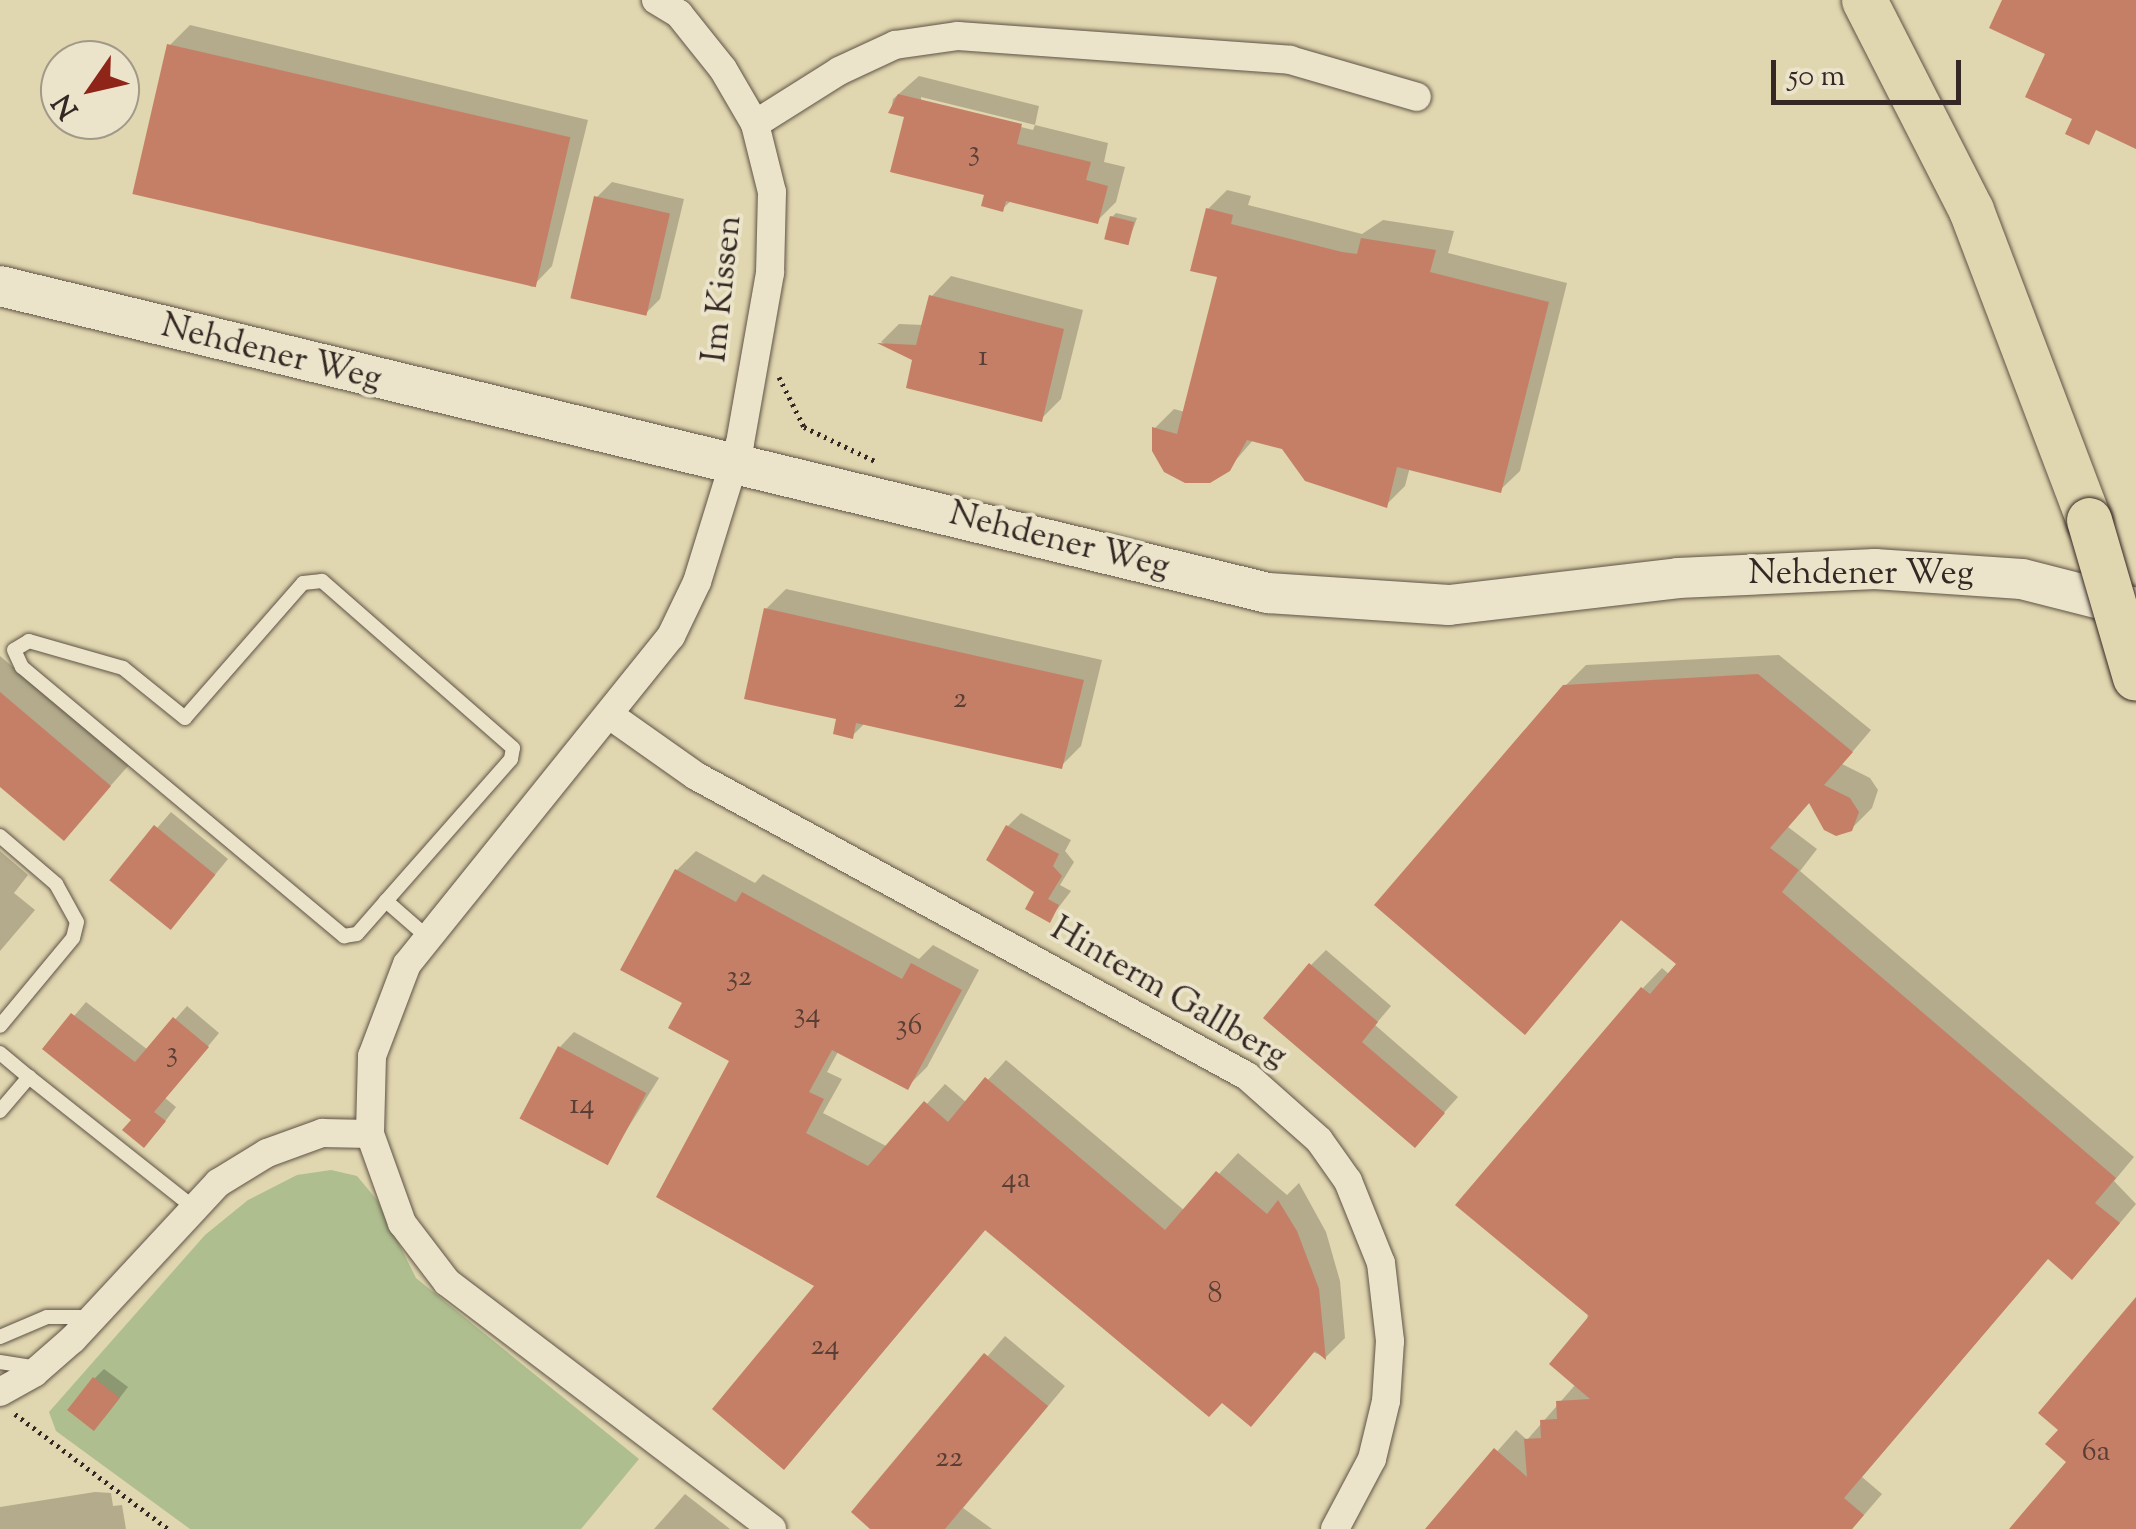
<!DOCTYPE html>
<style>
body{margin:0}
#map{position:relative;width:2136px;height:1529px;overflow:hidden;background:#e0d6af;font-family:"Sorts Mill Goudy",serif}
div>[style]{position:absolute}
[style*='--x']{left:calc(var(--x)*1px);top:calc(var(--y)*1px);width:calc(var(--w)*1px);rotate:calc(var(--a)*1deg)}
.green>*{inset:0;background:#aebe8e}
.shadow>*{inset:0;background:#0003}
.building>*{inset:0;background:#c57f67;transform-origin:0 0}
.path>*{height:5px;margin-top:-2.5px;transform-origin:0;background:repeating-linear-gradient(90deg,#352824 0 2.5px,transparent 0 7.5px)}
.roads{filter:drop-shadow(0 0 2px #605447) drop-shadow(0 0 2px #605447)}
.lane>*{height:14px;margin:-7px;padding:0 7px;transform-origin:7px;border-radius:7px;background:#ebe4cb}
.street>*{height:28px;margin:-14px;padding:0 14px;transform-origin:14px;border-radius:14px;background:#ebe4cb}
.secondary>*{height:40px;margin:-20px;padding:0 20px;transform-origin:20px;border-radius:20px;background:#ebe4cb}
.primary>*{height:45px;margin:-22.5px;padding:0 22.5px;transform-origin:22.5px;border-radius:22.5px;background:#e0d6af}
.bridges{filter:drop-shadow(0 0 2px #352824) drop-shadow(0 0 2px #352824)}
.primary-bridge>*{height:45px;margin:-22.5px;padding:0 22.5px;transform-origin:22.5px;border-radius:22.5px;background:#e0d6af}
span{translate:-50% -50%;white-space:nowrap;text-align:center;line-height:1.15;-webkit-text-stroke:8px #ebe4cb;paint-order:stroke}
.number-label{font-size:30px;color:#593e35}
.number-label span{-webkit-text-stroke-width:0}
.street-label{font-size:35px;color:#352824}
.north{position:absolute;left:40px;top:40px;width:100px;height:100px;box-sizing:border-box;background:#ebe4cb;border:2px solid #a29988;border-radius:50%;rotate:236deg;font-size:28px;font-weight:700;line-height:40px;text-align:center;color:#352824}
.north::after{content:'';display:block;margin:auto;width:35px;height:45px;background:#8f2418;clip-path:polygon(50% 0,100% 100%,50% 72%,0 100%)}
.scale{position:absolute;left:1771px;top:60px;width:190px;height:45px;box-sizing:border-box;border:5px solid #352824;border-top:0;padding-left:12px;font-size:30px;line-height:35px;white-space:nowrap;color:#352824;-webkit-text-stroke:8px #ebe4cb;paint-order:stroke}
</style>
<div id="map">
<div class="green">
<div style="clip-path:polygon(331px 1170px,357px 1176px,377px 1200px,416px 1278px,639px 1459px,581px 1529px,190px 1529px,56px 1431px,49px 1412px,205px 1235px,248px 1200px,297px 1175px)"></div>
</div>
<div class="shadow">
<div style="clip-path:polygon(190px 25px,588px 120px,552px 266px,532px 287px,169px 46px)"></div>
<div style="clip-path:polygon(evenodd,919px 76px,1039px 106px,1035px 125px,1108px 143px,1104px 162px,1125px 167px,1116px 202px,1097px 221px,1012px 200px,1002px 209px,907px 115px,891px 111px,893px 99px,919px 76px,921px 97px,1035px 125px,1033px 130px,921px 102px,921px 97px)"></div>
<div style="clip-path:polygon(612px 182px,684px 199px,660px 299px,645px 314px,597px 197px)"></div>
<div style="clip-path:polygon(1227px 190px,1251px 196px,1248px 205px,1362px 234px,1383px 220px,1454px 231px,1448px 253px,1567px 283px,1520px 471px,1500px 490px,1410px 467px,1405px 486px,1386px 505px,1284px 446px,1254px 439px,1228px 469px,1155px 428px,1174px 409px,1185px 412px,1220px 276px,1208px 209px)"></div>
<div style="clip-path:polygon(1116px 213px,1137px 218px,1128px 243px,1112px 217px)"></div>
<div style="clip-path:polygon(951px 276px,1083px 310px,1061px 399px,1041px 419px,881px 342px,899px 324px,924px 325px,931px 297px)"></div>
<div style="clip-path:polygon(786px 589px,1102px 660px,1081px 746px,1061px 766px,865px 723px,852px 736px,766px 609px)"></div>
<div style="clip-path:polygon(1779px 655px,1871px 730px,1842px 764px,1870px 778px,1878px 790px,1872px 808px,1851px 829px,1811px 801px,1788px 827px,1817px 849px,1800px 871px,2134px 1157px,2114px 1181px,2136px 1204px,2092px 1256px,2049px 1257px,1862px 1477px,1882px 1494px,1852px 1529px,1429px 1529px,1516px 1430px,1527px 1440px,1576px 1384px,1643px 988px,1662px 968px,1670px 975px,1679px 964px,1623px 918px,1525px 1032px,1565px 686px,1586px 665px)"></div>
<div style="clip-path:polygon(0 656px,129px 765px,64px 838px,0 784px)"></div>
<div style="clip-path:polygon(171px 812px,228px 859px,185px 911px,113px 879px)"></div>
<div style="clip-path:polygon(1021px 813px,1071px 840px,1065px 851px,1074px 862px,1060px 885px,1071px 891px,1049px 920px,1008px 826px)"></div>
<div style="clip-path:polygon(0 851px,28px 875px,14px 893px,35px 910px,0 951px)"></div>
<div style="clip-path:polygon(696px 851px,755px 883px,763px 874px,919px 959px,933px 945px,979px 970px,927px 1067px,907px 1087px,839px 1050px,827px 1072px,842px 1079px,823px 1113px,888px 1147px,945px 1084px,967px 1103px,1006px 1060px,1185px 1211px,1238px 1153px,1287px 1195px,1299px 1183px,1326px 1232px,1340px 1281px,1345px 1338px,1326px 1357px,987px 1228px,803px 1447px,818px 1285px,732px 1060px,685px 1002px,677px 870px)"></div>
<div style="clip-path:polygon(1326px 950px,1391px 1006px,1375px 1025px,1458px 1097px,1415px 1145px,1311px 965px)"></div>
<div style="clip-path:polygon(86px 1002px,148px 1050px,187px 1006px,219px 1033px,165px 1098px,176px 1107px,157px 1132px,46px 1049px)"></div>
<div style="clip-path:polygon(574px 1032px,659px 1078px,606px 1163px,560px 1047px)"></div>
<div style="clip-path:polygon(1005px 1336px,1065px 1386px,963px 1508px,992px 1529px,874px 1529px,854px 1512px)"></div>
<div style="clip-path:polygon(104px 1369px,128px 1387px,104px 1418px,95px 1378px)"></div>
<div style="clip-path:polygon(95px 1492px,111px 1493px,113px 1506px,122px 1505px,126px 1529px,0 1529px,0 1507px)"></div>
<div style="clip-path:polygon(685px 1494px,730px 1529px,654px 1529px)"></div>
</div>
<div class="building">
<div style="clip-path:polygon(2002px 0,2136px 0,2136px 149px,2096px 130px,2089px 145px,2065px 134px,2072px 119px,2025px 97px,2045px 54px,1989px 28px)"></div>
<div style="left:167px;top:44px;width:414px;height:154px;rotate:13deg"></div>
<div style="clip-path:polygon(898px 94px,1022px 124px,1017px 144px,1091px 162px,1086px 180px,1108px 186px,1098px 224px,1006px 201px,1003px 212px,981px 206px,984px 195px,890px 172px,904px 117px,888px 113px)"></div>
<div style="left:594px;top:196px;width:78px;height:105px;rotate:13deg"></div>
<div style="clip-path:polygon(1206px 208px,1233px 215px,1231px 224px,1342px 252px,1357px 254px,1361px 238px,1436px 250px,1430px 272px,1549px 302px,1501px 493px,1397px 467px,1387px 508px,1305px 481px,1282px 449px,1247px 440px,1230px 471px,1210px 483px,1185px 483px,1164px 472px,1152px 451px,1152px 427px,1177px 434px,1217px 277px,1190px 271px)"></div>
<div style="left:1110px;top:216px;width:25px;height:24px;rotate:14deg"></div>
<div style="clip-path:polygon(929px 295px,1064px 329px,1042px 422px,906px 388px,912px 360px,877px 343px,916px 345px)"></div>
<div style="clip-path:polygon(764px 608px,1084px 680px,1062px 769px,856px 723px,853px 739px,833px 734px,836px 719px,744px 699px)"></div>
<div style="clip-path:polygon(1758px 674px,1853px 752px,1824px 785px,1850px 798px,1859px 812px,1852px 831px,1836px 836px,1824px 830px,1809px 803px,1770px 848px,1799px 870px,1782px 892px,2116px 1178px,2095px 1203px,2120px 1223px,2072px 1280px,2048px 1259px,1844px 1498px,1864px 1515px,1852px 1529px,1425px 1529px,1494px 1448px,1527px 1477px,1524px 1439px,1541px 1438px,1540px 1420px,1557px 1419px,1556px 1401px,1590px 1399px,1549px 1364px,1589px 1316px,1455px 1205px,1641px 987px,1650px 994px,1676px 964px,1621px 920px,1525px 1035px,1374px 905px,1563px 685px)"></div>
<div style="clip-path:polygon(0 692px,111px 786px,64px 841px,0 787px)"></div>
<div style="left:154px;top:825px;width:79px;height:71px;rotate:39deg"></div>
<div style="clip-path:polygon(1006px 825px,1059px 854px,1053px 866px,1062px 876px,1048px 899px,1059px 905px,1050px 923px,1025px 909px,1034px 892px,986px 860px)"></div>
<div style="clip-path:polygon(675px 869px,736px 902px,742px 892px,902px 979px,911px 963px,962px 990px,908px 1090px,832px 1050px,809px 1092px,824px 1099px,806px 1133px,868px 1166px,924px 1101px,948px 1122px,985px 1077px,1165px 1230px,1216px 1171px,1267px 1214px,1278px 1200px,1297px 1231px,1319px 1289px,1326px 1360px,1315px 1351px,1251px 1427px,1222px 1403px,1209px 1417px,985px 1230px,784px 1470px,712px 1409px,814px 1286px,656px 1197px,729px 1061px,668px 1028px,682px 1003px,620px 970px)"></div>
<div style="clip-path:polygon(1309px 963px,1378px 1022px,1362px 1042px,1445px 1113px,1415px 1148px,1263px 1018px)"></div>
<div style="clip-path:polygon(71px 1013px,135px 1062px,173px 1017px,209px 1047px,154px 1112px,166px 1121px,144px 1148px,122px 1130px,131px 1120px,42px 1049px)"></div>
<div style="left:558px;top:1046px;width:100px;height:82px;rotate:28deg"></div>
<div style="clip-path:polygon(2136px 1297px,2136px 1529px,2009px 1529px,2066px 1462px,2045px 1444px,2058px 1430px,2038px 1413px)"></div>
<div style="clip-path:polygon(984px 1353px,1048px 1406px,945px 1529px,870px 1529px,851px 1512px)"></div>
<div style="left:93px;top:1377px;width:34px;height:42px;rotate:38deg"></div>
</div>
<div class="path">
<div style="--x:779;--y:377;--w:56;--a:63.4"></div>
<div style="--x:804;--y:427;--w:81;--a:25.6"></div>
<div style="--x:15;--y:1414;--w:191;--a:36.9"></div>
</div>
<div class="roads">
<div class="lane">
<div style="--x:0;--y:836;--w:74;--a:40.6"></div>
<div style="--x:56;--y:884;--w:43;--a:61.1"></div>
<div style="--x:77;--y:922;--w:16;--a:104"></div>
<div style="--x:73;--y:938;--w:114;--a:129.7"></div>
<div style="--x:386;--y:901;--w:189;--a:-48.6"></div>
<div style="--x:511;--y:759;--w:11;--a:-80"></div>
<div style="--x:513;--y:748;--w:254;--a:-138.8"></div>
<div style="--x:322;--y:581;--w:19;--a:174"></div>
<div style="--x:303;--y:583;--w:179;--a:131.2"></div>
<div style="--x:185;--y:718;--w:80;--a:-141.1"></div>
<div style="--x:123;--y:668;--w:98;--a:-164"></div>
<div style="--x:29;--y:641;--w:17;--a:149"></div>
<div style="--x:14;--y:650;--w:19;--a:65"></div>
<div style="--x:22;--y:667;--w:420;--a:39.9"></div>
<div style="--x:344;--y:936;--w:13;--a:-9"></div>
<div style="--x:357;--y:934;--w:44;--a:-48.7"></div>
<div style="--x:386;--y:901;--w:52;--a:41.1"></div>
<div style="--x:0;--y:1053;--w:38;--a:40"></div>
<div style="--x:0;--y:1111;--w:45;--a:-49.5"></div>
<div style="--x:29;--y:1077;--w:209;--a:38.4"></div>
<div style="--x:0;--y:1337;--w:51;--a:-23.1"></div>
<div style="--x:47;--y:1317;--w:44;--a:0"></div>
<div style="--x:0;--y:1362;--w:38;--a:9"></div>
</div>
<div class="street">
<div style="--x:656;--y:0;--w:27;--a:31"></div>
<div style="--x:679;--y:14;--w:70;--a:51.3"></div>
<div style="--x:723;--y:69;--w:64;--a:59.8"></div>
<div style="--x:755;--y:124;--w:70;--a:76"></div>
<div style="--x:772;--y:192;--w:81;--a:91.4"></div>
<div style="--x:770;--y:273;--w:173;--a:100"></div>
<div style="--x:740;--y:443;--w:145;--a:107.2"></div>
<div style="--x:697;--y:582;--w:60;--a:115.7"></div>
<div style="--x:671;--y:636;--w:421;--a:128.8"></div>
<div style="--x:407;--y:964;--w:98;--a:110.8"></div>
<div style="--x:372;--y:1056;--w:78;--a:91.5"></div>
<div style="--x:370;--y:1134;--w:95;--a:70.2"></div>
<div style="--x:402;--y:1223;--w:74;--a:52.7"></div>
<div style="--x:447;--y:1282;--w:408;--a:37.2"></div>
<div style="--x:755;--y:124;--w:99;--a:-32.2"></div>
<div style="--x:839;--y:71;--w:62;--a:-24.9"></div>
<div style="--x:895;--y:45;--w:64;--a:-8.1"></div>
<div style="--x:958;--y:36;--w:333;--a:4.1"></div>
<div style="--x:1290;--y:60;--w:132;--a:16.2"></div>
<div style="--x:611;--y:716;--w:104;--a:35.2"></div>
<div style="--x:696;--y:776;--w:627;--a:28.57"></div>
<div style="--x:1247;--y:1076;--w:96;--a:41.6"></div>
<div style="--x:1319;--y:1140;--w:50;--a:54.7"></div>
<div style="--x:1348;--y:1181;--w:88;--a:68.1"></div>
<div style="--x:1381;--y:1263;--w:79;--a:83.4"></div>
<div style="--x:1390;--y:1341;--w:60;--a:93.8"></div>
<div style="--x:1386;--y:1401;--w:60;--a:103.6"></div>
<div style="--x:1372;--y:1459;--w:79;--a:117.9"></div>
<div style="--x:0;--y:1392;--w:39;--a:-29"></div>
<div style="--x:34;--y:1373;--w:52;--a:-41.1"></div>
<div style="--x:73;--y:1339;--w:213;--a:-47.1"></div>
<div style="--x:218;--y:1183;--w:57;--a:-31.5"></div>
<div style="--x:267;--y:1153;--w:59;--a:-20"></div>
<div style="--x:322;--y:1133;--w:48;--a:1.2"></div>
</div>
<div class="secondary">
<div style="--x:0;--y:286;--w:1305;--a:13.61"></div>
<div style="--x:1268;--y:593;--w:181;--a:3.8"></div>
<div style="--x:1449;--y:605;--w:231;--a:-6.7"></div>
<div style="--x:1678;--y:578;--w:197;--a:-2.6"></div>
<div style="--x:1875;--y:569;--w:147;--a:3.9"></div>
<div style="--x:2022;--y:579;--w:118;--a:14.3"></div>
</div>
<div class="primary">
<div style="--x:1864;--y:0;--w:236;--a:63"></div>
<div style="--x:1971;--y:210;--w:332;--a:69.2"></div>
</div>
</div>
<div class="bridges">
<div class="primary-bridge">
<div style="--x:2089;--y:520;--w:164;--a:73.7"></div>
</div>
</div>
<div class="number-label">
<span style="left:974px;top:153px">3</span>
<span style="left:983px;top:358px">1</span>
<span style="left:960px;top:700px">2</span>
<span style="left:739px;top:978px">32</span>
<span style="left:807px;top:1015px">34</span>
<span style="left:909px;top:1027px">36</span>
<span style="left:172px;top:1054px">3</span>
<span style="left:582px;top:1106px">14</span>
<span style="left:1016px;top:1180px">4a</span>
<span style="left:1215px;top:1295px">8</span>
<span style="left:825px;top:1347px">24</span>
<span style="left:2096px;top:1453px">6a</span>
<span style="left:949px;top:1459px">22</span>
</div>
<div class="street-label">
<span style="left:724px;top:289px;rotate:-84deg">Im Kissen</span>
<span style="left:271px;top:354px;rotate:14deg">Nehdener Weg</span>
<span style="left:1059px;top:542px;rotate:14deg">Nehdener Weg</span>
<span style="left:1861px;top:575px">Nehdener Weg</span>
<span style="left:1168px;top:994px;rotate:30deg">Hinterm Gallberg</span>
</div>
<div class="north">N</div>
<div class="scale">50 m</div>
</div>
